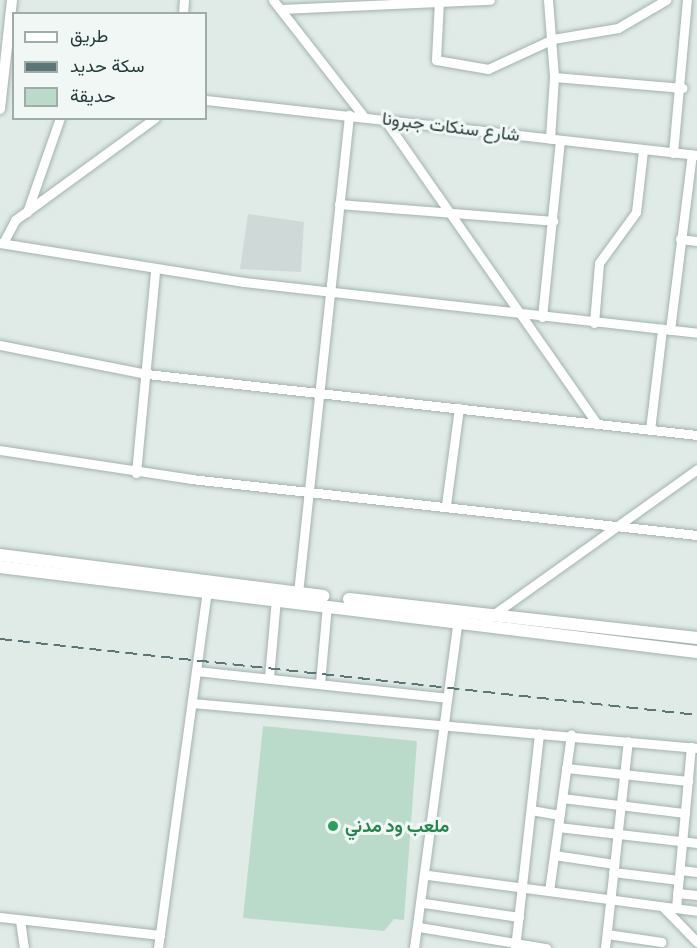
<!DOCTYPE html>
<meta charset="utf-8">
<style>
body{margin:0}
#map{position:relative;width:697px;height:948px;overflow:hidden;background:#e0ebe8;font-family:Poppins,Vazirmatn,sans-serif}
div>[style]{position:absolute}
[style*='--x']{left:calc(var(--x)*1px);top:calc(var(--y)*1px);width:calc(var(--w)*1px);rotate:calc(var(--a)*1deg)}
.built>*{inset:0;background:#cfdad8}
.green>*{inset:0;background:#badbca}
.roads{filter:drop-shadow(0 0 2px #a3b3b0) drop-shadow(0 0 2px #a3b3b0)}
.minor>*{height:9px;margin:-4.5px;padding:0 4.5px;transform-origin:4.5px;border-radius:4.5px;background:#fff}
.tertiary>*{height:10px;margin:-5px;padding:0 5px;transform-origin:5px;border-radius:5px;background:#fff}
.secondary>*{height:12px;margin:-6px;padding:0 6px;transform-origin:6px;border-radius:6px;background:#fff}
.rail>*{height:2px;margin-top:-1px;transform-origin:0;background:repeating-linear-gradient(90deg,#5c7675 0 12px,transparent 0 18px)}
.dots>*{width:16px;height:16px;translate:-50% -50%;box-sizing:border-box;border:3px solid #f1f7f5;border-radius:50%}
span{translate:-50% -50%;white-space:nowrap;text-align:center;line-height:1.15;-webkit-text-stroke:6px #f1f7f5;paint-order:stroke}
.street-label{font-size:18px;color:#223b39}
.leisure-label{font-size:18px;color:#27864d;font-weight:700}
.left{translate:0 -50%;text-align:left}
.legend{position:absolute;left:12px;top:12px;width:195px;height:108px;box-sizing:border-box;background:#f1f7f5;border:2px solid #9eacaa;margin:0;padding:8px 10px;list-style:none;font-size:18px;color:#223b39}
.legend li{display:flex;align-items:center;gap:12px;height:30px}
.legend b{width:30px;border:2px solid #9eacaa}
</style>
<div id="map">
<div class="built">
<div style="clip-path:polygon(248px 214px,304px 222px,301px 272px,240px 269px)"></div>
</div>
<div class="green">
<div style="clip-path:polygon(263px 726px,417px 741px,404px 920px,394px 919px,384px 931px,243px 918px)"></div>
</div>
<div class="roads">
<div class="minor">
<div style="--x:273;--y:0;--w:148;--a:52.1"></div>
<div style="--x:439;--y:0;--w:60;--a:92.9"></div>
<div style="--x:436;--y:60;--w:53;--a:9.8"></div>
<div style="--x:488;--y:69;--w:72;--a:-24.8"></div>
<div style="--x:553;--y:39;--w:66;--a:-9.6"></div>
<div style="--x:618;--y:28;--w:56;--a:-30.3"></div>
<div style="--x:548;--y:0;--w:77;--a:85.5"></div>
<div style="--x:554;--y:77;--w:62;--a:93.7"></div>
<div style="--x:280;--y:9;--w:210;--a:-2.5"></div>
<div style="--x:183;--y:14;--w:14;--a:-86"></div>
<div style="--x:554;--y:77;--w:129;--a:4.9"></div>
<div style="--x:206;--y:100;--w:494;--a:6.4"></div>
<div style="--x:385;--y:120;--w:371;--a:55.1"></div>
<div style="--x:673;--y:153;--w:154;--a:-84.8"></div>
<div style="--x:339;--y:204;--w:215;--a:4.5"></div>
<div style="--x:27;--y:212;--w:100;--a:-70.7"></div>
<div style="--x:680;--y:239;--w:17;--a:7"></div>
<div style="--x:0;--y:243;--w:247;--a:9.1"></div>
<div style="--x:244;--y:282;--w:456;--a:6.4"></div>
<div style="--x:3;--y:243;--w:26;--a:-62"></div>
<div style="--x:15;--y:220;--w:173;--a:-36.1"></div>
<div style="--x:542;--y:317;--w:178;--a:-84.2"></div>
<div style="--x:594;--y:323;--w:60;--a:-85.2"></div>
<div style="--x:599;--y:263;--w:63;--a:-54"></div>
<div style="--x:636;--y:212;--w:61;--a:-83.5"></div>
<div style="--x:670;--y:330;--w:177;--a:-82.9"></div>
<div style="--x:0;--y:345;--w:150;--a:11.2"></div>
<div style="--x:147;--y:374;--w:553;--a:6.33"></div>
<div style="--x:650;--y:430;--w:102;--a:-83.2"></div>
<div style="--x:0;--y:450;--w:193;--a:8.6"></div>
<div style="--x:191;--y:479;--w:509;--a:6.32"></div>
<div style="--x:136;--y:473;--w:203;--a:-84.6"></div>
<div style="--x:446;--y:505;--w:98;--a:-82.4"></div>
<div style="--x:298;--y:593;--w:481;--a:-83.9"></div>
<div style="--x:487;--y:619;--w:258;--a:-35.5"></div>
<div style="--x:196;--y:671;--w:252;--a:6.1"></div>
<div style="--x:269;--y:677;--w:78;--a:-84.9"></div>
<div style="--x:320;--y:683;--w:78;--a:-84.9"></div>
<div style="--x:192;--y:703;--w:507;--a:5.09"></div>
<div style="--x:566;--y:768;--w:123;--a:6.1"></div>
<div style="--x:562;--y:798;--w:124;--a:7"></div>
<div style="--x:531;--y:810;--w:29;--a:10"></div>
<div style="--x:558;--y:827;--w:140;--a:6.6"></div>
<div style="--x:554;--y:855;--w:61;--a:8.5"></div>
<div style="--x:680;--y:870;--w:17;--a:7"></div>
<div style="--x:613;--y:872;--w:66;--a:6.9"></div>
<div style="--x:428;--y:875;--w:271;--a:7.6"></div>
<div style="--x:549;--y:891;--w:158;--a:-82"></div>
<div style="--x:677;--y:893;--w:20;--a:6"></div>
<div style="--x:424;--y:903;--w:96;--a:8.4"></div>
<div style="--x:663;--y:907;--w:49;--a:45.8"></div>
<div style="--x:676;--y:908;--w:162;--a:-84.7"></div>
<div style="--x:0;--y:917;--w:161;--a:6.4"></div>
<div style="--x:20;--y:920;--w:28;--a:82"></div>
<div style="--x:419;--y:927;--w:129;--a:9.4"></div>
<div style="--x:607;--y:934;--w:55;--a:8.4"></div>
<div style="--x:158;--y:948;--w:363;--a:-82.2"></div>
<div style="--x:414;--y:948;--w:332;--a:-82.4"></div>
<div style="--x:515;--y:948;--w:216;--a:-83.6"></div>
<div style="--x:605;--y:948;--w:208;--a:-83.7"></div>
</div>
<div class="tertiary">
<div style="--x:0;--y:109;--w:110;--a:-83.7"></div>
</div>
<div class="secondary">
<div style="--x:0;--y:555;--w:326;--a:7.2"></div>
<div style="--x:0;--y:567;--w:702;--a:6.95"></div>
<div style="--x:349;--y:599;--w:350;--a:6.4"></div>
</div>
</div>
<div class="rail">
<div style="--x:0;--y:639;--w:701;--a:6.22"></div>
</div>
<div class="dots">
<div style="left:333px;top:826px;background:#2e9e5b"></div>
</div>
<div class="street-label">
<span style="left:451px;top:127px;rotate:7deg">شارع سنكات جبرونا</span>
</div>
<div class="leisure-label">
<span class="left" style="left:345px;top:826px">ملعب ود مدني</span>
</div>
<ul class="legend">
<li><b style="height:8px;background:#fff"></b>طريق</li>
<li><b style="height:8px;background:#5c7675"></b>سكة حديد</li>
<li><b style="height:16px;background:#badbca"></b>حديقة</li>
</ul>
</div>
